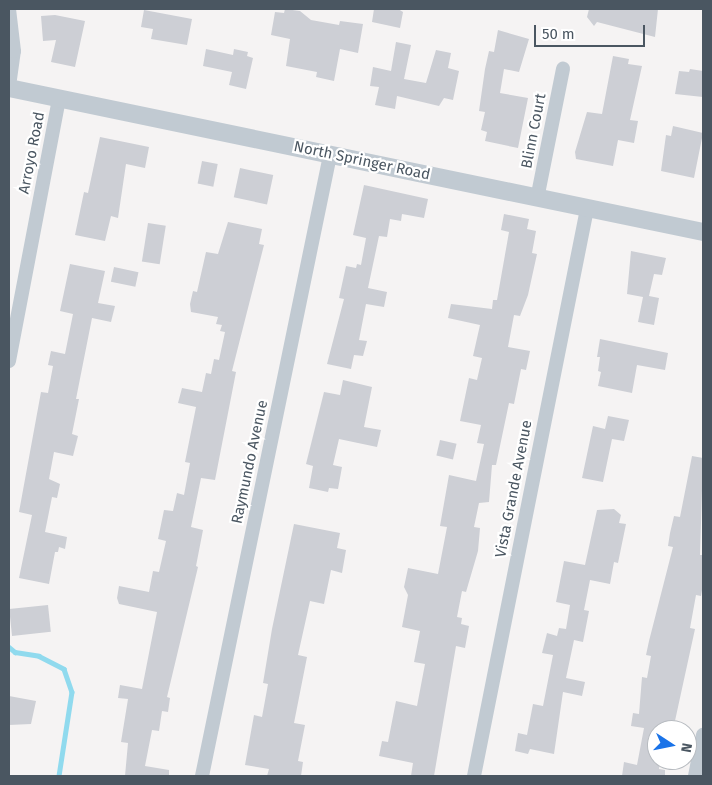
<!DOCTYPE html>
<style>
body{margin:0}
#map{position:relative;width:712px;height:785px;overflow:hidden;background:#f5f3f3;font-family:"Fira Sans",sans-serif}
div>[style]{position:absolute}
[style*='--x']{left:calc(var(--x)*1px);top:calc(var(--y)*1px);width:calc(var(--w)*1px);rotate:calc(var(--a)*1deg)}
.stream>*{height:4.5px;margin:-2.25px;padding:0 2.25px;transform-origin:2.25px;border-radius:2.25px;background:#90daee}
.building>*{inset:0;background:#cdcfd5;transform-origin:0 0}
.minor>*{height:14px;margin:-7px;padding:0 7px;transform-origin:7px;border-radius:7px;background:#c1cad2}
.tertiary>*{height:18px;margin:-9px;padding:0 9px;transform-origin:9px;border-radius:9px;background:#c1cad2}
span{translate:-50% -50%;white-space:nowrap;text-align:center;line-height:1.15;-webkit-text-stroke:4.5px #fff;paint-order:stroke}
.street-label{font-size:15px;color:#4a5661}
.frame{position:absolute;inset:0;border:10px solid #4a5661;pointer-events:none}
.north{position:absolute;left:647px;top:720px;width:50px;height:50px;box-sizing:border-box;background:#fff;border:1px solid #b7bbc0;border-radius:50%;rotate:101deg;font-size:14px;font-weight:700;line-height:20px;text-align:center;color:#4a5661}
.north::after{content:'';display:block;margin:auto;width:18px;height:22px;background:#1a73e8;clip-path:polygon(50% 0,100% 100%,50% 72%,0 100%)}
.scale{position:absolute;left:534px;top:25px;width:111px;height:22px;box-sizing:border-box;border:2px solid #4a5661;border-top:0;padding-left:6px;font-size:15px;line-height:18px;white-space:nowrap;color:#4a5661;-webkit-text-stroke:4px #fff;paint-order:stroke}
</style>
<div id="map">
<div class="stream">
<div style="--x:9;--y:647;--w:8;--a:40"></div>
<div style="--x:15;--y:652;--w:24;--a:9"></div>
<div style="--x:39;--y:656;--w:28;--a:27"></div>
<div style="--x:64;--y:669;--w:24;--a:71"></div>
<div style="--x:72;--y:692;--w:85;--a:98.8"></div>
</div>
<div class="building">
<div style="clip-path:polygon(285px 9px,300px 11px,311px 20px,339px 25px,340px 21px,363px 24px,358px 53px,340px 49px,334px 81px,316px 77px,317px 72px,286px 66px,290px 39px,271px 35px,275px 12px,284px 13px)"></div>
<div style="clip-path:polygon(374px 9px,398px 9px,403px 12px,400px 28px,372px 22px)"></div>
<div style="clip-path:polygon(589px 9px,658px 9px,655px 37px,597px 22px,594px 26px,587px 17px)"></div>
<div style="clip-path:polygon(144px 10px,192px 19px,187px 45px,151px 39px,153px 29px,141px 27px)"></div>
<div style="clip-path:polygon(55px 15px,85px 21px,75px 67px,51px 62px,56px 40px,43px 41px,41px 16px)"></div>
<div style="clip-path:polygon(498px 30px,529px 39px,519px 72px,504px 69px,500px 93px,528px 98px,518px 148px,485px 141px,487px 132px,481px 130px,485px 112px,479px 111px,485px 69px,489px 51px,494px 52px)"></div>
<div style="clip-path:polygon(396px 42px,411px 45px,404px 79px,426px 83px,436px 50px,451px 53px,448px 68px,459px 71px,453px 100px,444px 98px,439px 106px,397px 96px,395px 109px,375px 105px,379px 87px,370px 86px,373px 67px,391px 71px)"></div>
<div style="clip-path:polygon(206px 49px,233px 55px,234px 49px,248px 52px,247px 56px,253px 58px,246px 89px,229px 85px,232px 72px,203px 66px)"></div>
<div style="clip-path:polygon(613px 56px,629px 59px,628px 64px,642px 66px,630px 120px,638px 121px,634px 143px,618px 140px,613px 166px,576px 159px,575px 152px,587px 112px,602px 114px)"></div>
<div style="clip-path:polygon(690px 69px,703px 71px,703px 97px,675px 94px,679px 71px,689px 72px)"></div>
<div style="clip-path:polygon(673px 126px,703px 133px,694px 178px,661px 171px,666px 135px,671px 136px)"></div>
<div style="clip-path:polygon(100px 137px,149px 147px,145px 168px,126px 164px,118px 218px,111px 216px,105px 241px,75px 235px,84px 192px,88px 193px)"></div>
<div style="left:202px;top:161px;width:16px;height:23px;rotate:11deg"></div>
<div style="left:240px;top:168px;width:34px;height:30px;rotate:12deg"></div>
<div style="clip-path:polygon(364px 185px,428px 199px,424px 218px,402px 214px,401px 221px,390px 219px,387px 237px,379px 236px,368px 288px,387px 292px,384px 307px,366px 304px,359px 340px,367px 341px,363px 356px,354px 355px,351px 369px,327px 364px,344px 299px,339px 298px,346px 266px,356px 268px,357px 264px,361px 265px,366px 238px,353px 235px)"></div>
<div style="clip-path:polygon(504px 214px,529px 219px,527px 229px,536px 231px,532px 253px,537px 254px,528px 295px,520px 316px,514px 315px,508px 347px,530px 351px,526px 370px,521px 369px,514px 404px,509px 403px,496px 465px,492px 465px,489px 502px,479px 503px,474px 527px,480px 528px,478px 551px,466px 592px,462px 591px,457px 617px,462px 618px,461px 624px,469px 626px,465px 648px,456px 646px,434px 776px,411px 776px,413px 763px,379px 756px,382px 741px,388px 742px,396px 701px,417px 706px,425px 664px,414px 662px,420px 631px,402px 627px,408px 595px,404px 587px,408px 568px,438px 574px,447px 527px,440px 526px,449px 475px,476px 481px,484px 444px,477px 443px,481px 425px,460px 421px,469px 378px,477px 380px,482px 358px,473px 356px,480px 325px,448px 318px,451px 304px,492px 309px,493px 300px,497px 300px,509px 232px,501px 230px)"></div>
<div style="clip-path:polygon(228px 222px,262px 229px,259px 244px,264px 245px,232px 371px,236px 372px,215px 480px,201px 478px,191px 527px,203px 530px,196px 566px,198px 567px,167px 697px,170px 698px,168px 712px,162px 711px,159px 731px,152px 730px,145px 766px,169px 770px,169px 776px,125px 776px,128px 743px,121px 742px,128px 699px,118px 698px,120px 685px,142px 689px,157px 612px,119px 604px,117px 598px,119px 586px,149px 592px,153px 571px,159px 572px,166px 541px,158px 539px,164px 510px,173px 511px,177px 493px,184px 495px,190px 463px,185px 462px,196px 407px,178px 403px,182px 388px,202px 392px,206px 373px,211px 374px,214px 359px,219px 360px,225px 332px,220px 331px,222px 325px,216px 324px,218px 317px,191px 312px,190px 304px,193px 291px,197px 292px,206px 252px,218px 254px)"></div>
<div style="left:148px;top:223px;width:18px;height:39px;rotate:9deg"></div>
<div style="clip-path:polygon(631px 251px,666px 258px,662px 275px,654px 274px,649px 296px,659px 298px,654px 325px,638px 322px,643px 297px,627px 294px)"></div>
<div style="clip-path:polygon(70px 264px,105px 271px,98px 303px,115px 306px,111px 322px,92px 318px,76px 399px,79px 399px,72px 434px,78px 436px,73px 456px,54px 452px,49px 479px,60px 484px,57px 498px,52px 497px,45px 532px,67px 537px,65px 549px,59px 547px,58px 552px,55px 552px,49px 584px,19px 578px,32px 515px,19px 512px,41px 392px,48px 393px,53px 366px,48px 365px,51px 351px,65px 354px,73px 314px,60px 311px)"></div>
<div style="left:114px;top:267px;width:25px;height:15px;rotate:12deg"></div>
<div style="clip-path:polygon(600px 339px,668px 353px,665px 370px,637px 365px,632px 393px,598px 386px,601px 372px,598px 371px,600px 357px,597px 357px)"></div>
<div style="clip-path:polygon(343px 380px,372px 387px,364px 427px,381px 430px,377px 447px,339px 439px,333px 465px,342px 467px,338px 489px,329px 488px,328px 492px,309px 488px,313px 466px,306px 464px,324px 392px,340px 395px)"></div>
<div style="clip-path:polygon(608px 416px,629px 420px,624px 441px,612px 439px,603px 482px,582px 478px,593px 426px,605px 429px)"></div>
<div style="left:440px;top:440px;width:17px;height:16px;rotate:13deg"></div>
<div style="clip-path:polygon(692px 456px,703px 458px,700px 555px,703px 555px,703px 584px,701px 596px,696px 595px,690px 628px,695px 629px,673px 730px,657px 730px,657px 760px,660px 760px,659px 769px,665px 770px,665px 776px,622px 776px,624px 762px,637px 765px,644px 728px,631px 726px,633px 713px,639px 714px,642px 677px,647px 678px,651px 656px,646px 655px,649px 641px,673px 547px,668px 546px,670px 533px,674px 516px,680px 517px)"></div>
<div style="clip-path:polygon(614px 509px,621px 515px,619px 523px,626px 524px,618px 563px,614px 562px,610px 584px,590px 580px,584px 610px,589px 611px,583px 642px,574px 640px,566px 678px,585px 682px,582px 696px,563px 692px,554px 754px,530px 749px,528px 754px,515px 751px,518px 733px,527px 735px,533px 704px,543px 706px,553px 655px,542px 653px,547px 633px,557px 636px,559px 628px,566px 629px,570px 605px,556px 602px,564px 561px,585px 565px,597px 510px)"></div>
<div style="clip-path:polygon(294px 524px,340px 533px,337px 548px,346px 550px,342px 573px,331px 570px,324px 604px,310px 601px,298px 655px,307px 657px,294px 723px,305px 725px,298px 761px,303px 762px,301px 776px,267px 776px,269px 769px,245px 765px,254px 715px,262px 717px,268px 684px,263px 683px,272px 629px)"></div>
<div style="left:48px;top:605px;width:27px;height:39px;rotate:84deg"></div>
<div style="clip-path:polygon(9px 696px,36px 701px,31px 724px,9px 725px)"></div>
</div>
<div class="minor">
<div style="--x:9;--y:86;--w:35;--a:-82"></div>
<div style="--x:14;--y:51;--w:42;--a:-96.8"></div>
<div style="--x:537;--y:199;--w:133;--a:-78.7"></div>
<div style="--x:9;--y:361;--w:267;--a:-79.2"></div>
<div style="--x:202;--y:776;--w:634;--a:-78.35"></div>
<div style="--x:474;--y:776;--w:578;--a:-78.73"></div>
<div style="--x:695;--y:776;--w:42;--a:-79"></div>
</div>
<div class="tertiary">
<div style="--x:9;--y:88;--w:709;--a:11.72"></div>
</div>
<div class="street-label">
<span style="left:534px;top:131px;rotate:-79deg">Blinn Court</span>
<span style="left:32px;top:153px;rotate:-79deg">Arroyo Road</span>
<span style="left:362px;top:161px;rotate:12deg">North Springer Road</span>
<span style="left:250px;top:462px;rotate:-78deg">Raymundo Avenue</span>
<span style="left:514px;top:489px;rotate:-79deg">Vista Grande Avenue</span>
</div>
<div class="frame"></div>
<div class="north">N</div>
<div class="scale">50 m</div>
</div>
